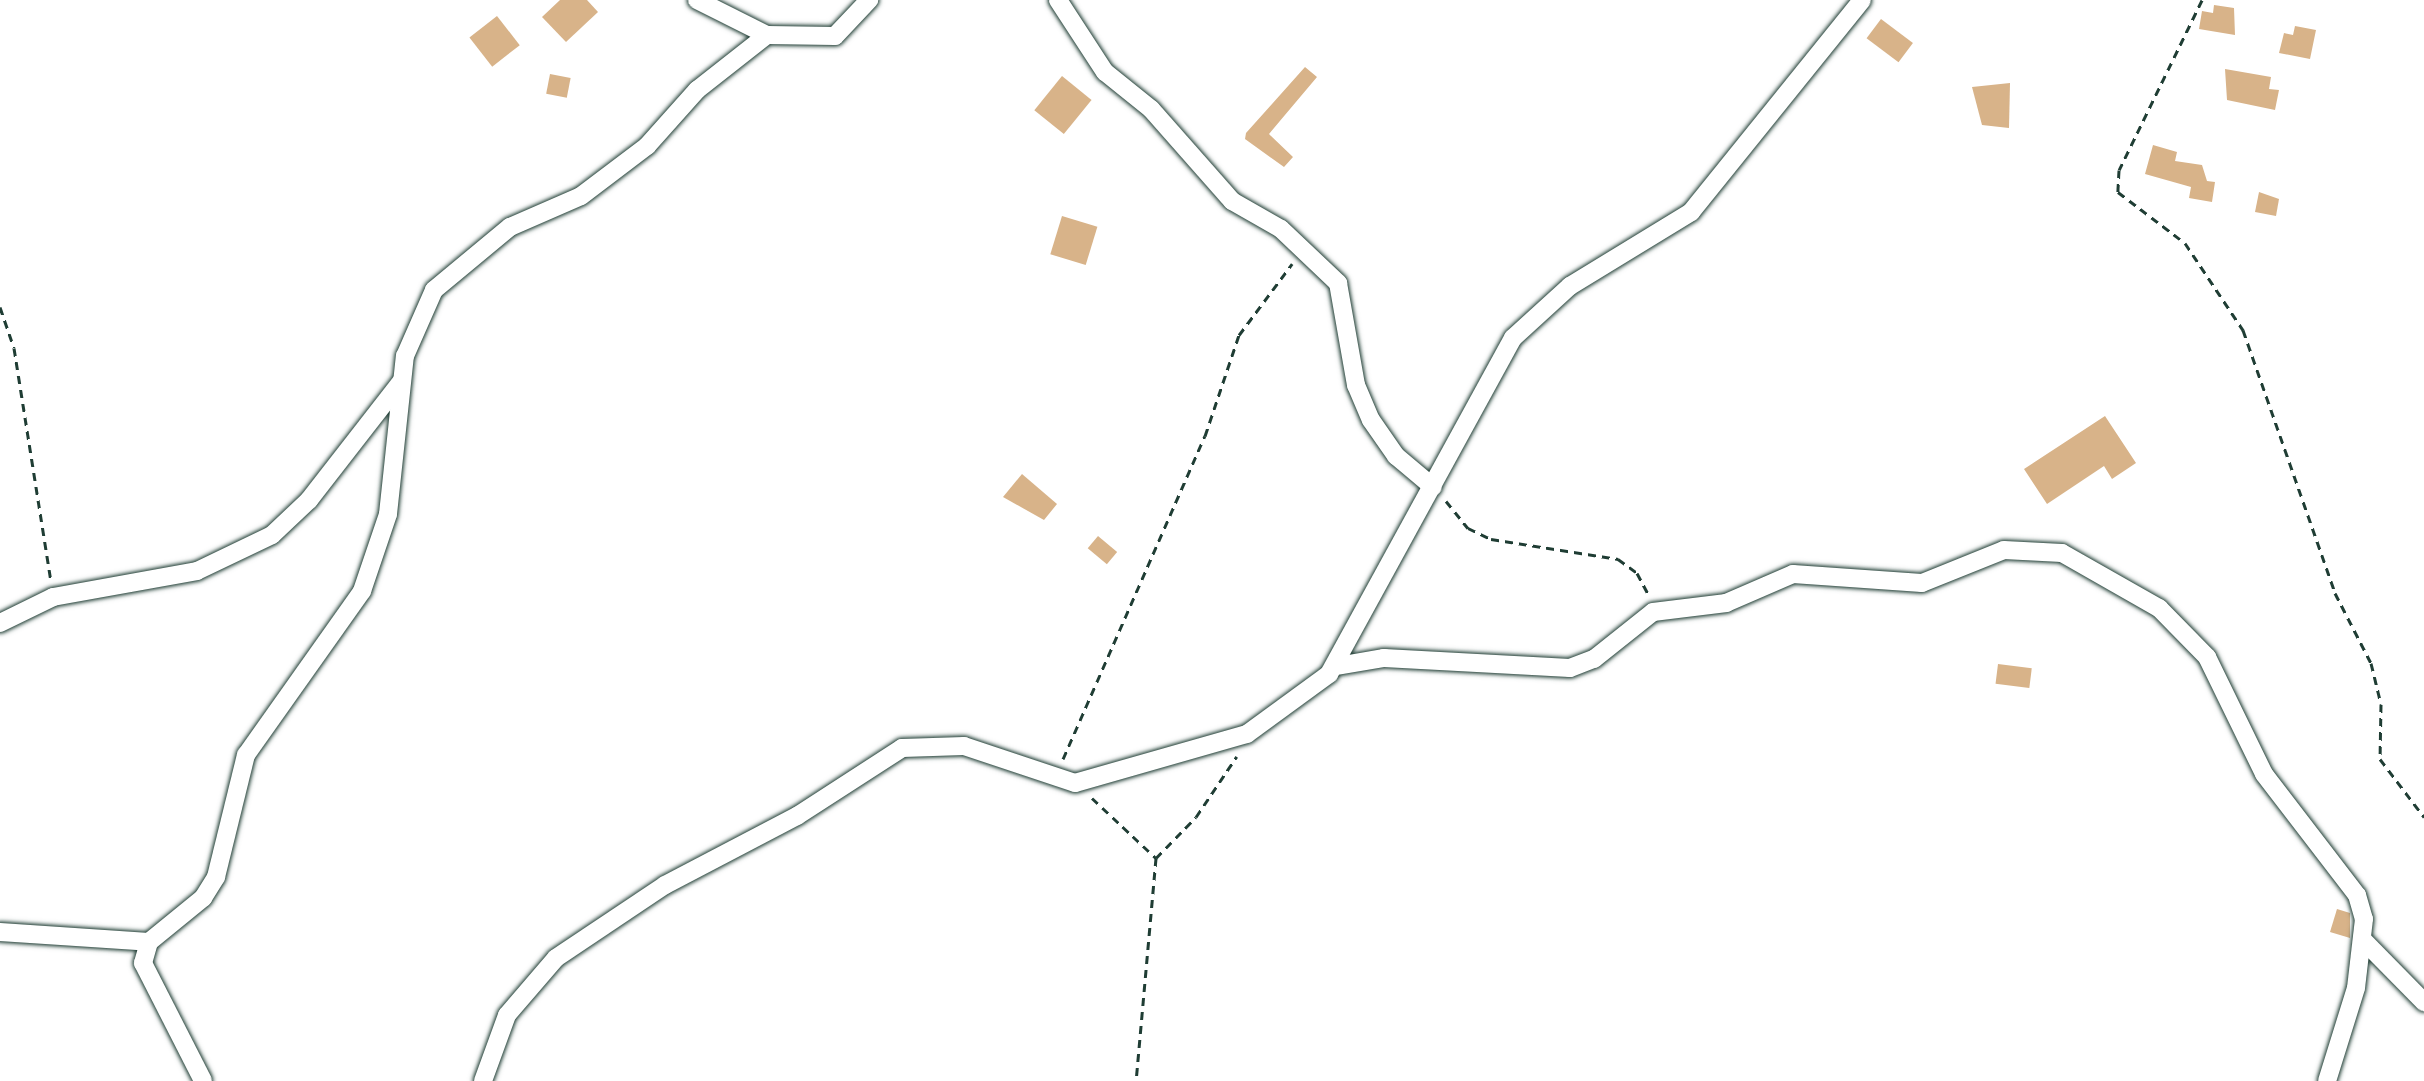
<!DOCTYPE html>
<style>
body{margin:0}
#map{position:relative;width:2424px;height:1081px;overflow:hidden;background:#fff;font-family:Mali,sans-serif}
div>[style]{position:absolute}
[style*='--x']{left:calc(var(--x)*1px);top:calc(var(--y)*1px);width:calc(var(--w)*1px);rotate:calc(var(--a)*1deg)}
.building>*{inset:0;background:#d8b389;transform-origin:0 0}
.path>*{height:3px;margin-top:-1.5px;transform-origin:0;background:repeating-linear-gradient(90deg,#1f3d34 0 8px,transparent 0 14px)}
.roads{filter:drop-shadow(0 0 2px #1f3d34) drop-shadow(0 0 2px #1f3d34)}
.street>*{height:18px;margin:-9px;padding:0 9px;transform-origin:9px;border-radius:9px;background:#fff}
span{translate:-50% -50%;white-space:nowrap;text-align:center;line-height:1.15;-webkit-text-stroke:6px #fff;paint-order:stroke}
</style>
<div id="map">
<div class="building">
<div style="clip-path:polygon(560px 0,587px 0,598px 12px,566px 42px,542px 17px)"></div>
<div style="clip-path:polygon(2214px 5px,2234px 8px,2235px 35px,2199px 29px,2202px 11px,2213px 13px)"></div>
<div style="left:497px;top:16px;width:37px;height:35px;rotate:52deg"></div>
<div style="left:1881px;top:19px;width:40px;height:24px;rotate:37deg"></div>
<div style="clip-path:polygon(2295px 26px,2316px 30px,2310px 59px,2279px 53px,2284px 33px,2293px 35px)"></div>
<div style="clip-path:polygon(1305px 67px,1317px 77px,1269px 134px,1293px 157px,1284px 167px,1245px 139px,1246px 133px)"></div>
<div style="clip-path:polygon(2225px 69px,2271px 77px,2269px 89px,2279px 90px,2275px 110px,2227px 100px)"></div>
<div style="left:550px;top:74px;width:21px;height:20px;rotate:11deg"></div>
<div style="left:1062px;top:76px;width:38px;height:44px;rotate:39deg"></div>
<div style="clip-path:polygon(2010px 83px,2009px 128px,1982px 125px,1972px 87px)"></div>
<div style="clip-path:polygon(2153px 145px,2177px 152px,2175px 161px,2202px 165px,2207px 181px,2215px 182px,2212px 202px,2189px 198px,2191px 187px,2145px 174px)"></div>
<div style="clip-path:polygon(2259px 192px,2279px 199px,2276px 216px,2255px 212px)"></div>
<div style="left:1062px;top:216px;width:37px;height:40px;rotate:17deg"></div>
<div style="clip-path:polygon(2105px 416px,2136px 463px,2112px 479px,2104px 466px,2047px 504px,2024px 469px)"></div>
<div style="clip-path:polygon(1022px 474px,1057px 504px,1044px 520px,1003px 497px)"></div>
<div style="left:1098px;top:536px;width:25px;height:16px;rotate:40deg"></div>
<div style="left:1998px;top:664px;width:34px;height:20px;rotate:7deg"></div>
<div style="clip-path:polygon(2337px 909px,2350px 913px,2350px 938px,2330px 932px)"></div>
</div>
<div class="path">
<div style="--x:2202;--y:0;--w:189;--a:116"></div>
<div style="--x:2119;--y:170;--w:22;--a:93"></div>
<div style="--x:2118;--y:192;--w:84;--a:37.3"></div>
<div style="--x:2185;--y:243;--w:105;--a:56.3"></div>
<div style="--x:2243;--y:330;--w:279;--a:70.7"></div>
<div style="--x:2335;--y:593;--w:79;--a:62.8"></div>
<div style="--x:2371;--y:663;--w:42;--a:76.3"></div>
<div style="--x:2381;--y:704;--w:55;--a:91"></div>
<div style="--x:2380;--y:759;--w:73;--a:52.8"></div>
<div style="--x:0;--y:307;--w:43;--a:71.1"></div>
<div style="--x:14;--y:348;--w:236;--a:81"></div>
<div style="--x:1446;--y:501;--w:35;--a:51"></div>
<div style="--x:1468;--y:528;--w:25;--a:26"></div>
<div style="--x:1491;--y:539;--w:129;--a:8.9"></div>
<div style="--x:1618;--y:559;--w:24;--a:36"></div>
<div style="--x:1637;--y:573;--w:26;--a:62"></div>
<div style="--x:1063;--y:759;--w:353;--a:-66.3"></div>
<div style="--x:1205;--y:436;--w:107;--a:-71.4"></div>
<div style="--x:1239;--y:335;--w:89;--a:-53.3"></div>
<div style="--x:1092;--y:798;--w:88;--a:43.2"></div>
<div style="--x:1156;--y:858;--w:224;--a:95.1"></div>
<div style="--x:1156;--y:858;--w:57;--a:-45.7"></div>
<div style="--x:1196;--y:817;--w:73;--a:-56.1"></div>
</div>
<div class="roads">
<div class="street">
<div style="--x:697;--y:0;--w:78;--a:26.6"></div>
<div style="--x:1058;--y:0;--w:86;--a:56.9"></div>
<div style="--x:1105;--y:72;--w:59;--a:38.8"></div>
<div style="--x:1151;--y:109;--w:123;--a:48.6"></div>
<div style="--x:1232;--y:201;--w:56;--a:29.7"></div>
<div style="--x:1281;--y:229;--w:79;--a:43.5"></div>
<div style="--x:1338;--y:283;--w:104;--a:80"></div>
<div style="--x:1356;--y:385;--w:38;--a:67"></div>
<div style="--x:1371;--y:420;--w:44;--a:55.2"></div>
<div style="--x:1396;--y:456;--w:48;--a:40"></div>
<div style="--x:0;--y:623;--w:59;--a:-26.1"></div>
<div style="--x:53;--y:597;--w:146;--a:-10.2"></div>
<div style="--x:197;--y:571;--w:83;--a:-25.6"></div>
<div style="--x:272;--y:535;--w:51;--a:-43.4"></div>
<div style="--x:309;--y:500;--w:150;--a:-52.1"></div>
<div style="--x:1337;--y:666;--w:48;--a:-9.7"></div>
<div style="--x:1384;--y:658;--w:186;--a:3.1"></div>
<div style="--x:1570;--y:668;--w:26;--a:-21"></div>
<div style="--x:1594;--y:659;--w:75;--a:-38.5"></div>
<div style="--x:1653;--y:612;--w:74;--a:-7"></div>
<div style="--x:1726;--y:603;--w:73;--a:-23.4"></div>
<div style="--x:1793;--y:574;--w:129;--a:4"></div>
<div style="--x:1922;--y:583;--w:88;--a:-21.9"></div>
<div style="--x:2004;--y:550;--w:58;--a:3"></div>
<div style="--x:2062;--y:553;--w:112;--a:29.6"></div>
<div style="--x:2159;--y:608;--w:69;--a:45.6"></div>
<div style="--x:2207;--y:657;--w:130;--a:64"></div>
<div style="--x:2264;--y:774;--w:153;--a:52.5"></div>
<div style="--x:2357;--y:895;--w:25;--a:74"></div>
<div style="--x:2364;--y:919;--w:69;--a:96.6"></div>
<div style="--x:2356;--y:988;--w:97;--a:107.3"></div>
<div style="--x:0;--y:932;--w:149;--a:3.8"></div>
<div style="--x:149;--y:942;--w:70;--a:-39.2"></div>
<div style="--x:203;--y:898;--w:25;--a:-58"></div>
<div style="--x:216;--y:877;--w:126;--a:-76.2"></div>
<div style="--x:246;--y:755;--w:201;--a:-54.7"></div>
<div style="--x:362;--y:591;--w:81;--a:-71.3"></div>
<div style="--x:388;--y:514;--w:159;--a:-83.9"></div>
<div style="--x:405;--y:356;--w:72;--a:-66.3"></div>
<div style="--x:434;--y:290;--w:99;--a:-39.7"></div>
<div style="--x:510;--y:227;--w:77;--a:-23.6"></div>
<div style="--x:581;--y:196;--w:83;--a:-37.1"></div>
<div style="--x:647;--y:146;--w:75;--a:-48.2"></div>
<div style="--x:697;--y:90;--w:89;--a:-38.2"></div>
<div style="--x:767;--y:35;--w:68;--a:0.8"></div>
<div style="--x:835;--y:36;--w:50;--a:-46.6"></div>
<div style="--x:2364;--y:941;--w:86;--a:45.5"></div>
<div style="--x:149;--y:942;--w:22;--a:106"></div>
<div style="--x:143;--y:963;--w:132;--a:63"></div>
<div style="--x:483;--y:1081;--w:70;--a:-70"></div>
<div style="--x:507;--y:1015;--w:75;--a:-49.3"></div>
<div style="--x:556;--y:958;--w:131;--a:-33.8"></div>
<div style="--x:665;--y:885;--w:149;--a:-27.6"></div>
<div style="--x:797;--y:816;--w:125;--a:-32.9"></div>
<div style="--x:902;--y:748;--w:62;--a:-1.8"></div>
<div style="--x:964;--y:746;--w:117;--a:18.4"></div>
<div style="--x:1075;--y:783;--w:179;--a:-15.9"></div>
<div style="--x:1247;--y:734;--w:102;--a:-36.2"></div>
<div style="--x:1329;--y:674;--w:383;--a:-61.3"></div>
<div style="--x:1513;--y:338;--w:77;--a:-42.4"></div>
<div style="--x:1570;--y:286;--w:142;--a:-31.4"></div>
<div style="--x:1691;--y:212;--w:272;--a:-51.1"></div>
</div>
</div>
</div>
